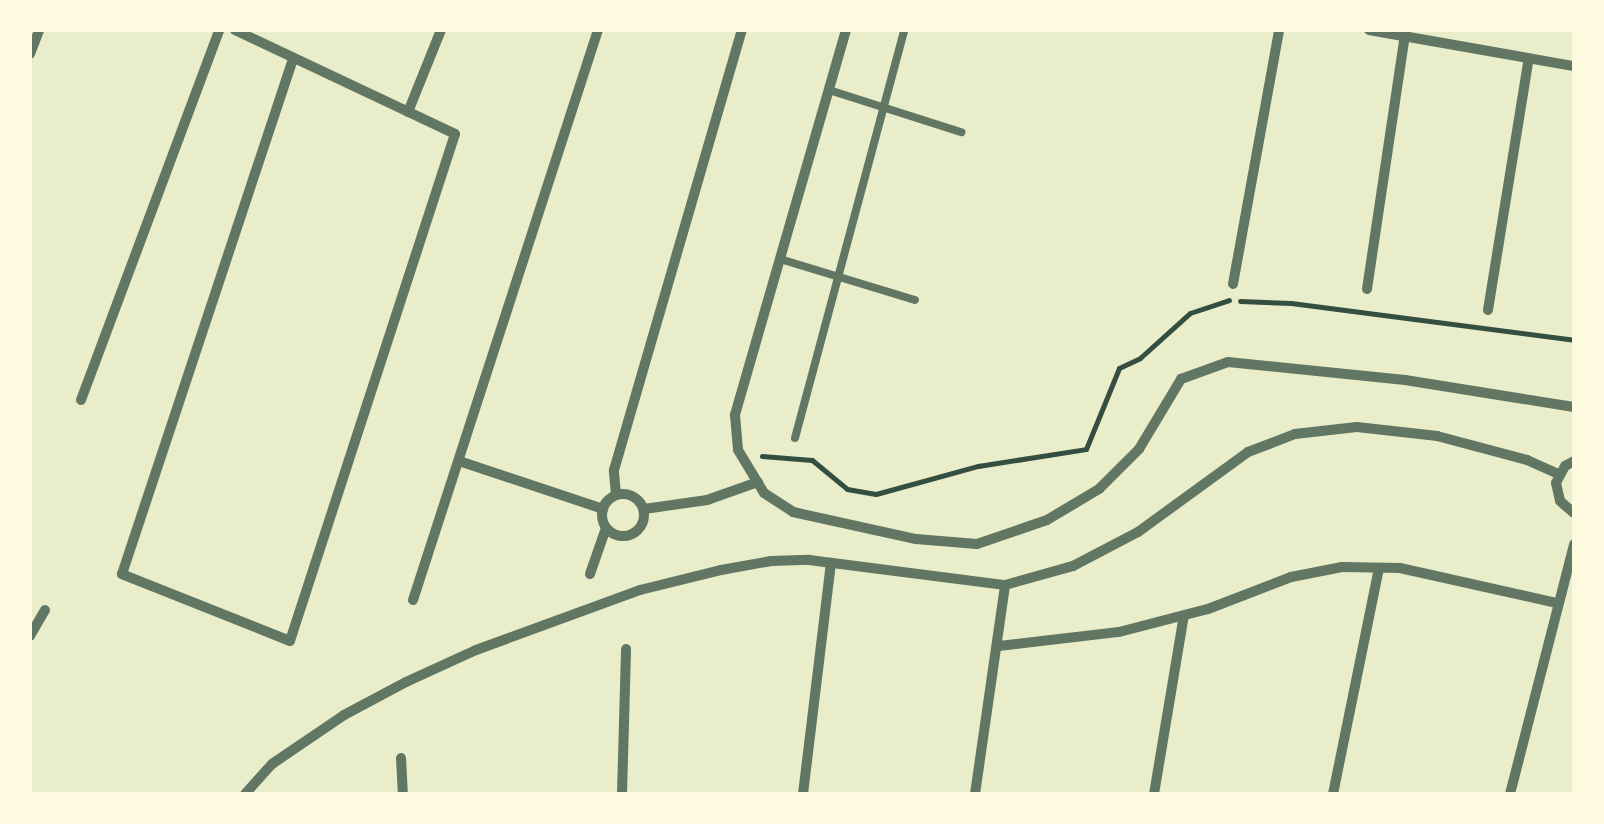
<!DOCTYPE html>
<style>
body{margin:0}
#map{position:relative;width:1604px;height:824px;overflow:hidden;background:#e9edc9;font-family:"Space Grotesk",sans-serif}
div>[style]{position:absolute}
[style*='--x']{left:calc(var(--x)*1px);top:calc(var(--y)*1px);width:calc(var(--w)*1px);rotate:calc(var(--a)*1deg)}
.path>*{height:5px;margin:-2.5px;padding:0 2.5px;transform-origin:2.5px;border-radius:2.5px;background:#344e41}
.service>*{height:8px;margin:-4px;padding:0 4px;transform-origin:4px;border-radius:4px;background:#617663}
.minor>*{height:10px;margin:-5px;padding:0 5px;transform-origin:5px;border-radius:5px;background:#617663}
.minor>.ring{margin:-5px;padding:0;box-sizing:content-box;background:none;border:10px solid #617663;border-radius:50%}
span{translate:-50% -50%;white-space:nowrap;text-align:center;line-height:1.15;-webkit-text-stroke:10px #fefae0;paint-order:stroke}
.frame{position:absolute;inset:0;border:32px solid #fefae0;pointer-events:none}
</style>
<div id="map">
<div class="path">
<div style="--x:1240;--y:301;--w:51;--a:2.2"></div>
<div style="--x:1291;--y:303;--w:285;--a:7.4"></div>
<div style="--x:762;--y:456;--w:50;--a:4.6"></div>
<div style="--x:812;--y:460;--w:45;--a:39.6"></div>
<div style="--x:847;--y:489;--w:29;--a:10"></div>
<div style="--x:876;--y:494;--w:106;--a:-15.4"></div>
<div style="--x:978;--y:466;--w:109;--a:-8.9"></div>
<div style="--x:1086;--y:449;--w:87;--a:-67.8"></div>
<div style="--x:1119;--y:368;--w:23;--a:-25"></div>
<div style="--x:1140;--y:358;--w:67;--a:-42"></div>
<div style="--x:1190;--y:313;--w:41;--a:-18.4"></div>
</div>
<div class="service">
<div style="--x:829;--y:90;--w:139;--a:17.7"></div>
<div style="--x:780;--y:259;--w:141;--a:16.9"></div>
<div style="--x:795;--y:438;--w:422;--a:-75"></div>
</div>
<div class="minor">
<div style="--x:235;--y:30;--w:243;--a:25.3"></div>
<div style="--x:455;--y:134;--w:533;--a:108.03"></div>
<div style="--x:290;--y:641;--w:181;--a:-158.3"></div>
<div style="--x:122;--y:574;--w:543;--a:-71.63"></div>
<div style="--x:846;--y:30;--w:401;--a:106.1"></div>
<div style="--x:735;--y:415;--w:35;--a:85"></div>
<div style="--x:738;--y:450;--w:50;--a:58.8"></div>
<div style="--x:764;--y:493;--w:35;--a:33"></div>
<div style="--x:793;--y:512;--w:126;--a:12.4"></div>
<div style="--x:916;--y:539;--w:61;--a:4.7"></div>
<div style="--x:977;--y:544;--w:74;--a:-18.9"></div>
<div style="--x:1047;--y:520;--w:61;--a:-30.8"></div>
<div style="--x:1099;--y:489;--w:57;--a:-45"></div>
<div style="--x:1139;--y:449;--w:82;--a:-59"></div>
<div style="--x:1181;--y:379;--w:50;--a:-19.9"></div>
<div style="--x:1228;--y:362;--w:178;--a:5.8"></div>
<div style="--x:1405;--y:380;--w:171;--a:9.1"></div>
<div style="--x:1369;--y:30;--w:208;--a:10"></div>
<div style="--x:30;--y:54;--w:26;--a:-69"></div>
<div style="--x:408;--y:112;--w:88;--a:-68.1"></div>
<div style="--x:1233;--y:284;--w:258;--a:-79.7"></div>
<div style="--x:1367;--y:289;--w:256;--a:-81.5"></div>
<div style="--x:1488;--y:310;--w:255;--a:-80.8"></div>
<div style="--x:81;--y:400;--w:395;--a:-69.5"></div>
<div style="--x:459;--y:461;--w:152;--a:18.4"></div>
<div style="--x:1574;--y:461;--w:10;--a:151"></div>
<div style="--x:1565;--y:466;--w:19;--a:118"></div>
<div style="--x:1556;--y:483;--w:18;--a:77"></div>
<div style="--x:1560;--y:501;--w:18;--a:41"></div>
<div class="ring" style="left:602px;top:494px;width:32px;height:32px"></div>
<div style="--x:616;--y:495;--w:25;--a:-95"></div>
<div style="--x:614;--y:470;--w:458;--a:-73.8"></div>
<div style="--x:644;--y:509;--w:64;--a:-8.1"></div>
<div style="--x:707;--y:500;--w:54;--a:-19.4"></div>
<div style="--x:590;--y:574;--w:49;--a:-70.8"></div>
<div style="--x:413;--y:600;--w:599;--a:-72.02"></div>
<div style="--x:30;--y:636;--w:30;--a:-60"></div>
<div style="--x:999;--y:646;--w:121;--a:-6.7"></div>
<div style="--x:1119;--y:632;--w:92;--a:-14.5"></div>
<div style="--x:1208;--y:609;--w:89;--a:-21.1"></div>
<div style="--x:1291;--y:577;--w:52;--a:-11.1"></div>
<div style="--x:1342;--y:567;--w:58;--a:1"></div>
<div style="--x:1400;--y:568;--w:161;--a:12.6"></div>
<div style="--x:401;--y:758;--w:36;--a:87"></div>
<div style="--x:245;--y:794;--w:40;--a:-48"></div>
<div style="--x:272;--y:764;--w:87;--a:-34.2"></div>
<div style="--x:344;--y:715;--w:70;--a:-28"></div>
<div style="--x:406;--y:682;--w:77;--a:-24.6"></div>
<div style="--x:476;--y:650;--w:175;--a:-20.1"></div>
<div style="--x:640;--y:590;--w:83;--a:-13.9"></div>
<div style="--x:721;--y:570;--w:51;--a:-10.2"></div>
<div style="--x:771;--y:561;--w:38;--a:-2"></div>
<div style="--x:809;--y:560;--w:198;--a:7.3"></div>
<div style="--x:1005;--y:585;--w:71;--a:-15.6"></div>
<div style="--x:1073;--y:566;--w:73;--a:-27.6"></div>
<div style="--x:1138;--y:532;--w:136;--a:-36"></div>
<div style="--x:1248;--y:452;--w:50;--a:-21"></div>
<div style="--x:1295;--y:434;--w:62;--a:-6.4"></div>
<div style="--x:1357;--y:427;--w:81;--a:6.4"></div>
<div style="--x:1437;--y:436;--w:93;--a:14.9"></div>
<div style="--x:1527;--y:460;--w:35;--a:24"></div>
<div style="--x:622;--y:794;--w:145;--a:-88.4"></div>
<div style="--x:803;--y:794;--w:233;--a:-83.1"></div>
<div style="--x:975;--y:794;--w:211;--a:-81.8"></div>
<div style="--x:1154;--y:794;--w:181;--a:-80.5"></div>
<div style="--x:1333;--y:794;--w:231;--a:-78.5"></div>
<div style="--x:1510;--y:794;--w:258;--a:-75.6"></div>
</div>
<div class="frame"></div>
</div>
